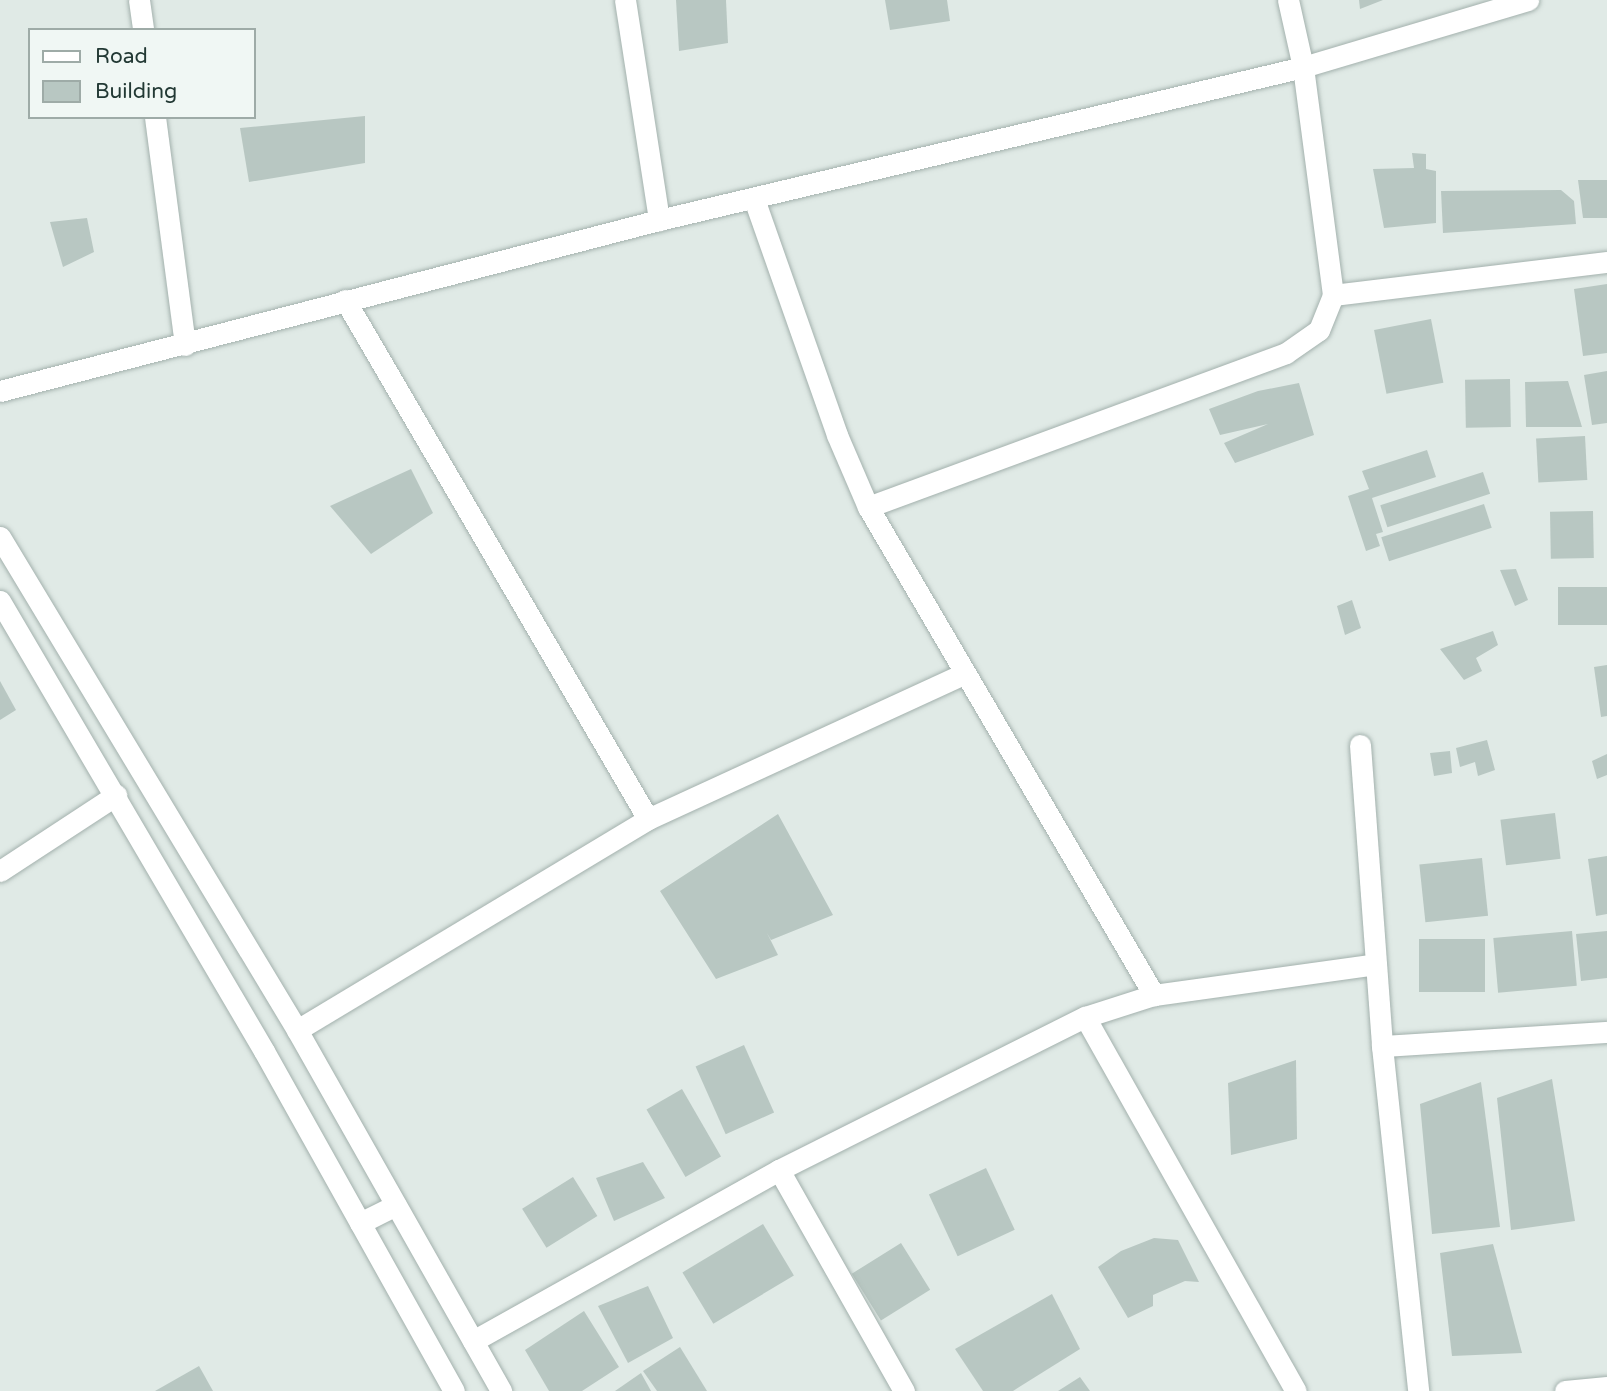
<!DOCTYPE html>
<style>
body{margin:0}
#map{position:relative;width:1607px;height:1391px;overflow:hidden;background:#e0eae6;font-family:"Varela Round",sans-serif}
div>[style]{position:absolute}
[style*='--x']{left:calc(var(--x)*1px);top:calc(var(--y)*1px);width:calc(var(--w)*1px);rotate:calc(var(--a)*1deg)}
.building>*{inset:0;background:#b8c7c2;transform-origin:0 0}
.roads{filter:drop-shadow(0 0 2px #a3b1ad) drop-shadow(0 0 2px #a3b1ad)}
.street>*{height:21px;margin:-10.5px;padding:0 10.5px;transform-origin:10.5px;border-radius:10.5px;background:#fff}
.secondary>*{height:21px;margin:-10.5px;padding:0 10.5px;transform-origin:10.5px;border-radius:10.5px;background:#fff}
span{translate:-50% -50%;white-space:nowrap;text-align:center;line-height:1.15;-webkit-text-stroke:5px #f0f7f4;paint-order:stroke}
.legend{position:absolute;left:28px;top:28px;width:228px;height:91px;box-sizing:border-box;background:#f0f7f4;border:2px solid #9eaba7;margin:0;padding:9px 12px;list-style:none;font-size:21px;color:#223934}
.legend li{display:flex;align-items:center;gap:14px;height:35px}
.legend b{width:35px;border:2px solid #9eaba7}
</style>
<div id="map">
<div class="building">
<div style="clip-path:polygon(676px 0,726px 0,728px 43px,679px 51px)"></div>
<div style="clip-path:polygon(885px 0,947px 0,950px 21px,890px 30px)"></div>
<div style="clip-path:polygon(1359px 0,1383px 0,1360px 9px)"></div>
<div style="clip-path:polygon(365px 116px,365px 163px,249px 182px,240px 128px)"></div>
<div style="clip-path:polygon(1412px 153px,1426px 154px,1426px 169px,1436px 171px,1436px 223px,1384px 228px,1373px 169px,1414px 168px)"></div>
<div style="clip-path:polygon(1578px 180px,1607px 180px,1607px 218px,1583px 218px)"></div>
<div style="clip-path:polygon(1561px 190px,1574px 201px,1576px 224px,1443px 233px,1441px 191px)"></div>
<div style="clip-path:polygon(87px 218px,94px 252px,63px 267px,50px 222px)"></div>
<div style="clip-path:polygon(1607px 284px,1607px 353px,1583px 356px,1574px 289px)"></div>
<div style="left:1431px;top:319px;width:65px;height:58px;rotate:79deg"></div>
<div style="clip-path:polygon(1607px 371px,1607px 423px,1592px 425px,1584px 375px)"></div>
<div style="left:1510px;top:379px;width:48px;height:45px;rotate:89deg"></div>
<div style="clip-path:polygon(1568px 381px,1582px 427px,1526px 427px,1525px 382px)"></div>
<div style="clip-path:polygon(1299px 383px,1314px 435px,1235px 463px,1224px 443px,1268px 424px,1220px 435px,1209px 409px,1258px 391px)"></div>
<div style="left:1585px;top:436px;width:44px;height:49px;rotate:87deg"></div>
<div style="clip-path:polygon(1427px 450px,1436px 477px,1372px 498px,1383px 532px,1376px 534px,1380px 546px,1366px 551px,1348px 496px,1369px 489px,1362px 471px)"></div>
<div style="clip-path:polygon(411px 469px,433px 513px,371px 554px,330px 506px)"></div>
<div style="left:1483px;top:472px;width:23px;height:108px;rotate:72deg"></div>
<div style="left:1484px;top:504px;width:25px;height:108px;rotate:72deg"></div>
<div style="left:1593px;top:511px;width:47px;height:43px;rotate:89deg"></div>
<div style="clip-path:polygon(1516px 569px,1528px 600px,1515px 606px,1500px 570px)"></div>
<div style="left:1607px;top:587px;width:38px;height:49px;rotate:90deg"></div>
<div style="clip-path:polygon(1352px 600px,1361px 628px,1345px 635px,1337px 606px)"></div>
<div style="clip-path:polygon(1493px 631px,1498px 645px,1476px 658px,1482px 671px,1464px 680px,1440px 649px)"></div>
<div style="clip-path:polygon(1607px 665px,1607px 716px,1601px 717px,1594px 667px)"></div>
<div style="clip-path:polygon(0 681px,16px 710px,0 720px)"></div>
<div style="clip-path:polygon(1487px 740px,1495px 770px,1478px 776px,1475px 762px,1460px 767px,1456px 748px)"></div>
<div style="clip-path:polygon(1450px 751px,1452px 773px,1434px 776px,1430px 753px)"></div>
<div style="clip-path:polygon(1607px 754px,1607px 775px,1597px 779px,1592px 761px)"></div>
<div style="left:1555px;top:813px;width:46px;height:55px;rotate:83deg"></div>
<div style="clip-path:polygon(778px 814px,833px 915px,771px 940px,767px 933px,778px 955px,716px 979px,660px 891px)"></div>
<div style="clip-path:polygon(1607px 856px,1607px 914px,1596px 916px,1588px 859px)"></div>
<div style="left:1482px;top:858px;width:58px;height:63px;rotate:84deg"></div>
<div style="left:1572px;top:931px;width:55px;height:79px;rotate:85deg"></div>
<div style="clip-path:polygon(1607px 931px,1607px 978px,1581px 981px,1576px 934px)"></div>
<div style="left:1485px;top:939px;width:53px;height:66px;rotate:90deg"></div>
<div style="left:744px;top:1045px;width:74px;height:53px;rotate:66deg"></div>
<div style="clip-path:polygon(1296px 1060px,1297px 1139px,1231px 1155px,1228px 1083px)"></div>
<div style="clip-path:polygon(1552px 1079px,1575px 1221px,1511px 1230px,1497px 1098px)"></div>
<div style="clip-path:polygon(1481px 1082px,1500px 1227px,1432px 1234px,1420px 1104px)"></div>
<div style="left:682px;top:1089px;width:78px;height:41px;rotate:60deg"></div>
<div style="clip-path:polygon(643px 1162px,665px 1198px,614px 1221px,596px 1178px)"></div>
<div style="left:986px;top:1168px;width:68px;height:63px;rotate:65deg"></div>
<div style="left:573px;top:1177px;width:46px;height:60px;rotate:58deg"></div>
<div style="left:763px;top:1224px;width:60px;height:94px;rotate:59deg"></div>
<div style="clip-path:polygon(1154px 1238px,1178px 1240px,1199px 1282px,1185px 1281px,1153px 1295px,1153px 1306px,1128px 1318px,1098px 1267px,1121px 1251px)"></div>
<div style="left:901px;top:1243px;width:55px;height:58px;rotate:58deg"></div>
<div style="clip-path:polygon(1493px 1244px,1522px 1353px,1452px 1356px,1440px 1253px)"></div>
<div style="clip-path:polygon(648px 1286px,673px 1338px,628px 1363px,598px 1306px)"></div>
<div style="clip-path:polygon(1052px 1294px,1080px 1349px,1013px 1391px,983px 1391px,955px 1349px)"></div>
<div style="clip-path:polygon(584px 1311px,619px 1367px,582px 1391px,549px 1391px,525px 1350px)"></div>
<div style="clip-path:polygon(680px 1347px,707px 1391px,657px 1391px,643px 1371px)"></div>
<div style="clip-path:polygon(199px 1366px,213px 1391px,155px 1391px)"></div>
<div style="clip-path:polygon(641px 1373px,651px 1391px,615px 1391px)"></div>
<div style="clip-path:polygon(1080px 1377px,1090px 1391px,1058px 1391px)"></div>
</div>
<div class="roads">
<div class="street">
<div style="--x:139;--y:0;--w:30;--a:82"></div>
<div style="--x:625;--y:0;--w:223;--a:81.2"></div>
<div style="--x:155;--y:117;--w:230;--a:82.5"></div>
<div style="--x:754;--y:199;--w:250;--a:70.6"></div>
<div style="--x:837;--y:435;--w:78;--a:66.7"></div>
<div style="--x:868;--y:507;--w:566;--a:59.63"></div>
<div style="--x:1333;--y:295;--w:276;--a:-6.9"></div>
<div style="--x:345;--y:300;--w:601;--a:59.72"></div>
<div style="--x:0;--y:391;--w:681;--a:-14.55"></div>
<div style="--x:659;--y:220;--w:662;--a:-13.36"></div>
<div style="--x:1303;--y:67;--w:235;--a:-16.6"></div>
<div style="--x:868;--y:507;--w:445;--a:-20.2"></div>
<div style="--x:1286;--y:353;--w:40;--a:-34.9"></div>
<div style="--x:1319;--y:330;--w:38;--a:-68"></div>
<div style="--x:1333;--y:295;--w:230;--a:-97.5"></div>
<div style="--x:1303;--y:67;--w:69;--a:-102.6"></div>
<div style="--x:1360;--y:745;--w:302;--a:85.8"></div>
<div style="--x:1382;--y:1046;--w:347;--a:84"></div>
<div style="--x:0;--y:871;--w:139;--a:-33.2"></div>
<div style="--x:1085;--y:1017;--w:429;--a:60.6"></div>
<div style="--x:297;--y:1030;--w:410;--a:-31"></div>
<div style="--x:648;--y:819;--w:347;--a:-24.7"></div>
<div style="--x:1382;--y:1046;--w:225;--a:-3.6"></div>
<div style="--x:779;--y:1170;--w:254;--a:60.5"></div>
<div style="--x:473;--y:1341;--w:351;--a:-29.2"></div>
<div style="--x:779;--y:1170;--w:342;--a:-26.6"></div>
<div style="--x:1085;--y:1017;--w:72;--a:-17.7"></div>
<div style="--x:1154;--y:995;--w:224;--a:-7.9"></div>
<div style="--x:1565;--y:1391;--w:42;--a:-5.4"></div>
</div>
<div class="secondary">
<div style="--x:0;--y:537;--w:576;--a:58.93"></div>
<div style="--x:297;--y:1030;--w:415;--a:60.5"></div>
<div style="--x:0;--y:601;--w:522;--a:59.6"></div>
<div style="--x:264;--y:1051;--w:389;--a:60.8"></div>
<div style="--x:360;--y:1223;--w:40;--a:-26.6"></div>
</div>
</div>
<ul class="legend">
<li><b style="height:9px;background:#fff"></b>Road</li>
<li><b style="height:19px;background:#b8c7c2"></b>Building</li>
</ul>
</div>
